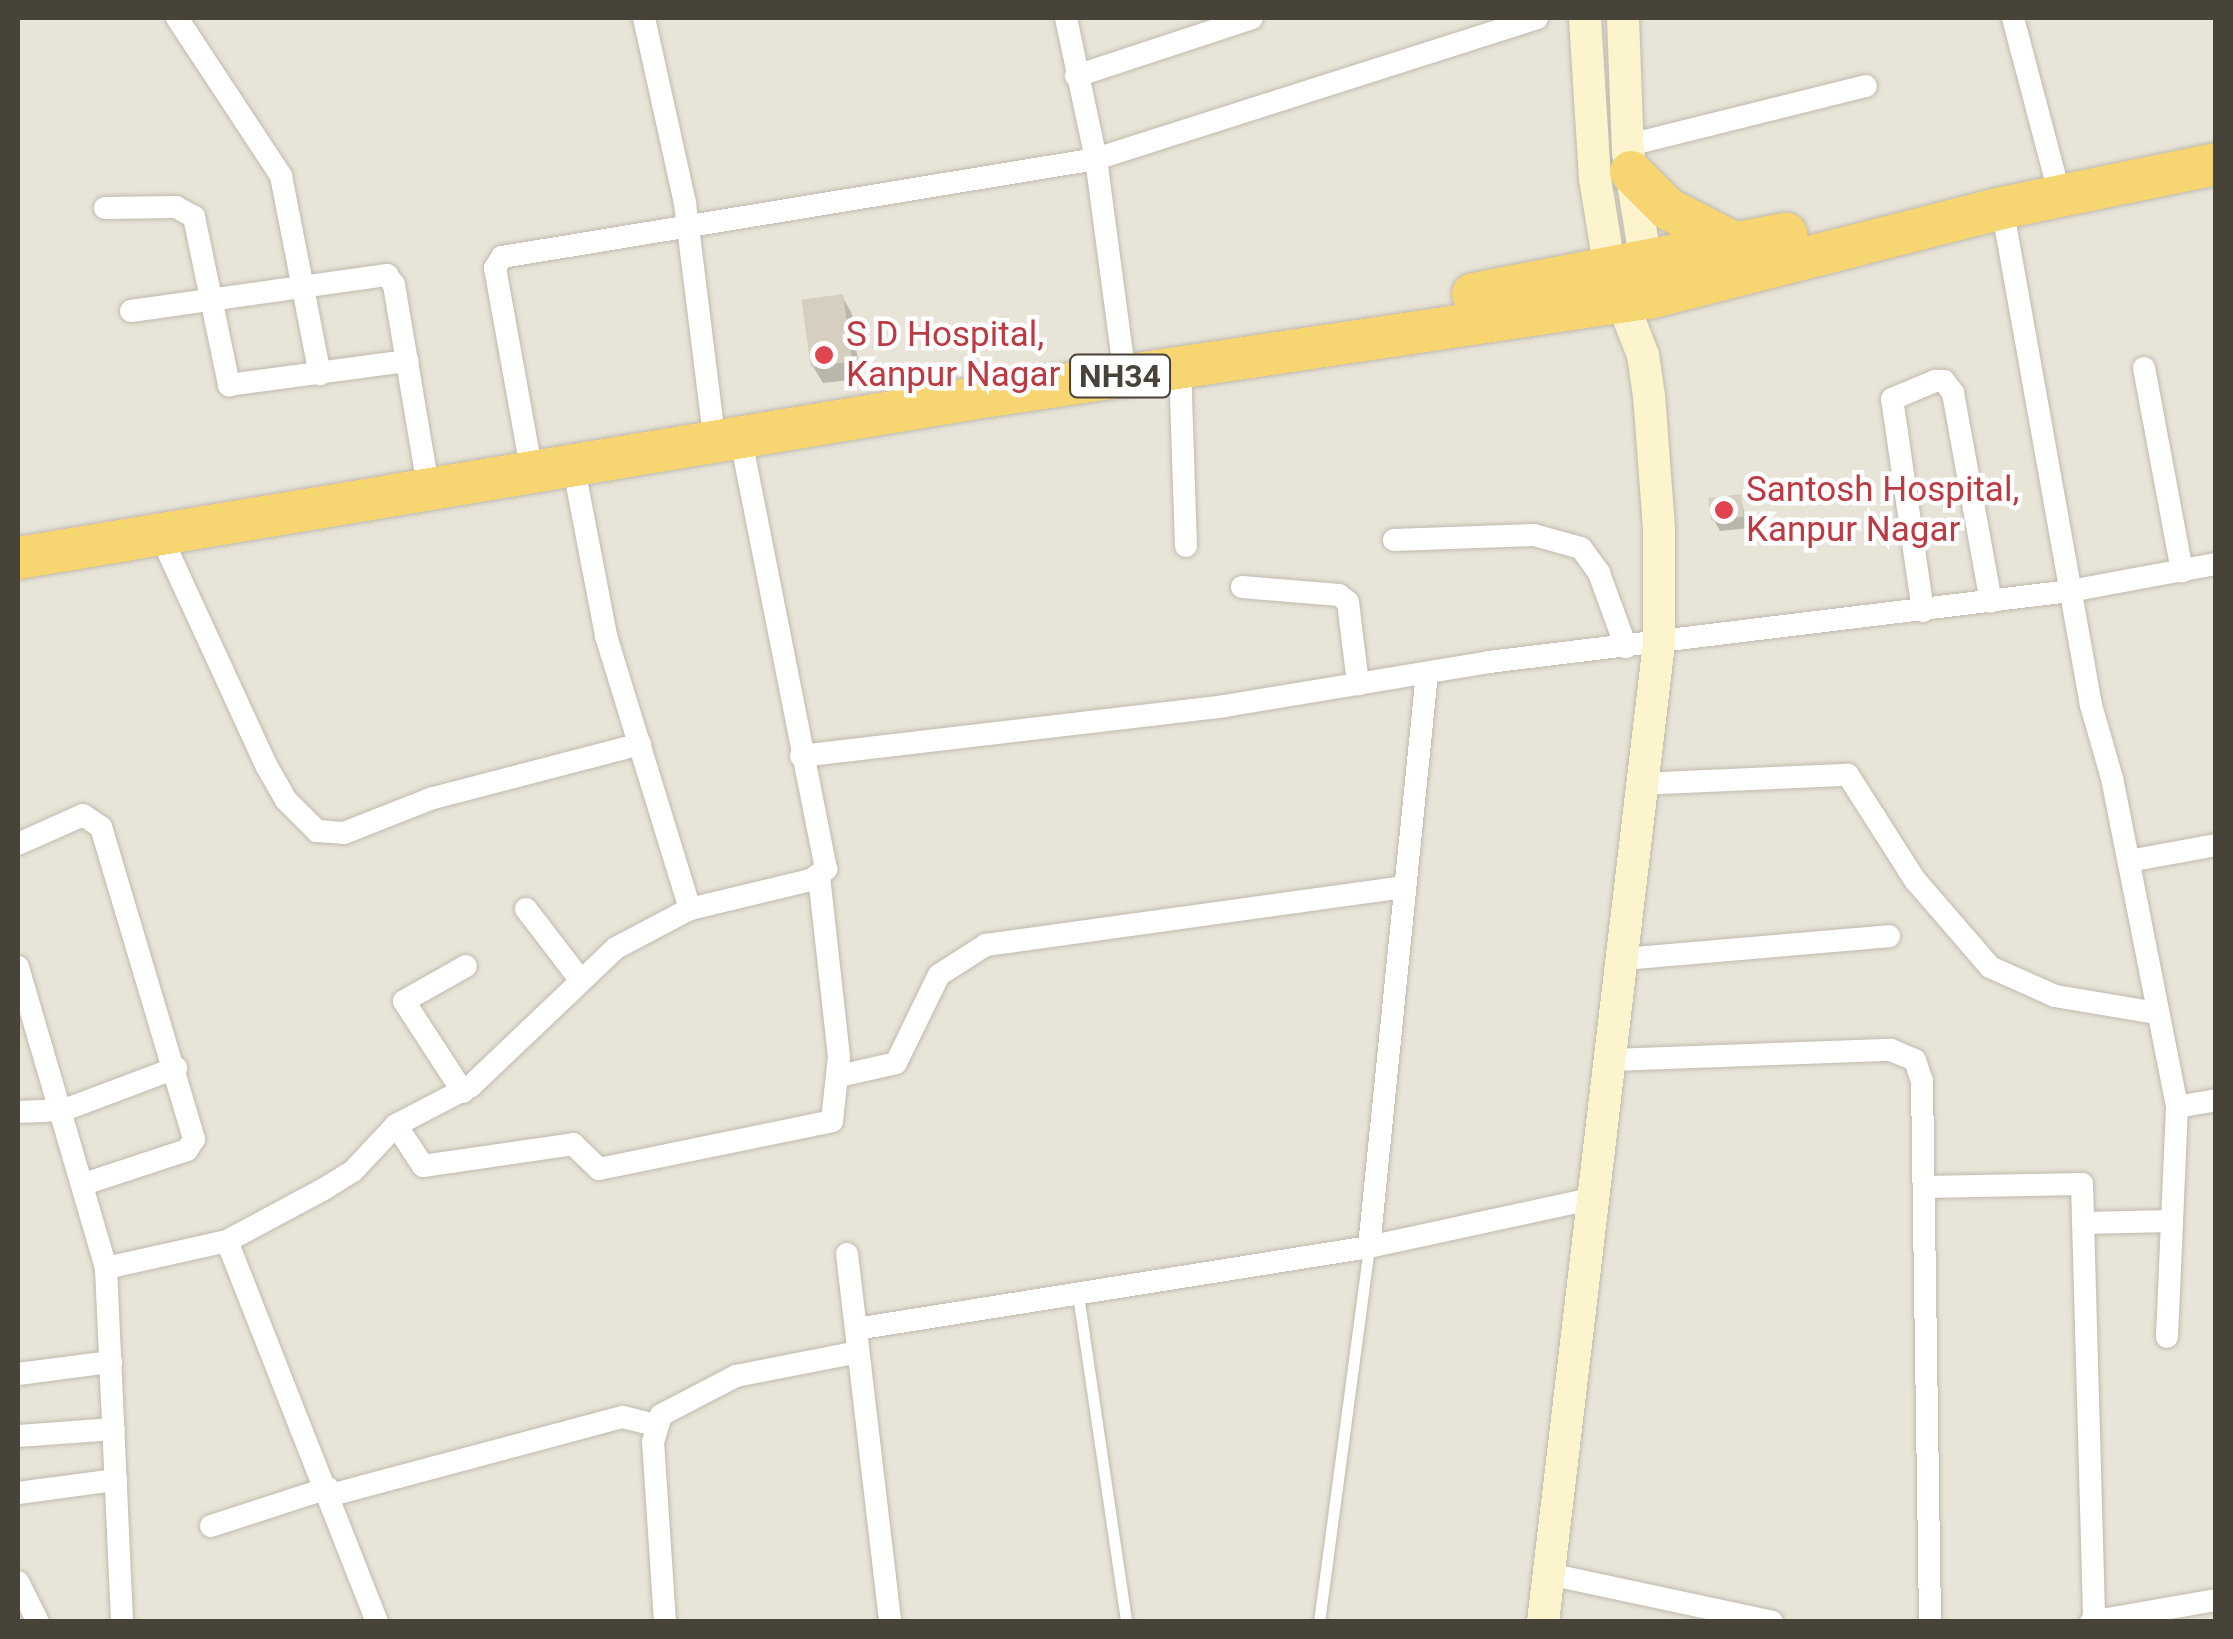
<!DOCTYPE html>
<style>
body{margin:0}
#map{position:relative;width:2233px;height:1639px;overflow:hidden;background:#f4f2ea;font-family:Roboto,sans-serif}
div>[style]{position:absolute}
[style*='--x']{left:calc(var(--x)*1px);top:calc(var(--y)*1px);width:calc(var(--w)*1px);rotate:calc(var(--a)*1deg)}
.residential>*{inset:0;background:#e8e4d8;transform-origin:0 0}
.shadow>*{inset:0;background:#0003}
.building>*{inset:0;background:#d5cfc0;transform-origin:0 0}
.roads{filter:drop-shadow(0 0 2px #bfbaad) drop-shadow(0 0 2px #bfbaad)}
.lane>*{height:11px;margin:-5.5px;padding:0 5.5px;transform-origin:5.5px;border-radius:5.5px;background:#fff}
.street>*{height:22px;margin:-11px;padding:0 11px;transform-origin:11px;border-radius:11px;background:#fff}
.secondary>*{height:32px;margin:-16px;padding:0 16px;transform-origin:16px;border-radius:16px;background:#fcf4cc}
.highway>*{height:42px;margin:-21px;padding:0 21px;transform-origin:21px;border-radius:21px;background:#f7d672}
.dots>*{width:28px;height:28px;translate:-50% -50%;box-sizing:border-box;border:5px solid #fff;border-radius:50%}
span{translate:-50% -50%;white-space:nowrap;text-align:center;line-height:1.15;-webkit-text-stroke:9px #fff;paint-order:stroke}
.shield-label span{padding:2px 8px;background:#fff;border:2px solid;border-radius:8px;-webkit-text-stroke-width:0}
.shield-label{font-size:32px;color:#484338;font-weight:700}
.health-label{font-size:35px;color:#be3a42}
.left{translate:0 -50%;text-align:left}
.frame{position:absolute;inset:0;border:20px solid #484338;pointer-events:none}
</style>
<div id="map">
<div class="residential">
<div style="left:18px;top:18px;width:2197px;height:1603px"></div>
</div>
<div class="shadow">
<div style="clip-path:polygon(842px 296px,852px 314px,860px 379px,823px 383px,812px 365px)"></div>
<div style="clip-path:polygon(1740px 497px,1749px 528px,1720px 531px,1714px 520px)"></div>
</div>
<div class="building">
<div style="left:843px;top:294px;width:68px;height:42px;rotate:82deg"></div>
<div style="left:1741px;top:494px;width:23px;height:33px;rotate:83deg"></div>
</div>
<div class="roads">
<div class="lane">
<div style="--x:1078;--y:1295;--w:331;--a:81.6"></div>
<div style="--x:1319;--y:1622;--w:378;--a:-82.4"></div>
</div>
<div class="street">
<div style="--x:177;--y:18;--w:189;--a:56.6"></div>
<div style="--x:281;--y:176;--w:202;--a:78.9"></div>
<div style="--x:644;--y:18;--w:189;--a:77.5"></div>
<div style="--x:685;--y:203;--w:220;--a:82.9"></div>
<div style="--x:1066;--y:18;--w:144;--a:78"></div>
<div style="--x:1096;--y:159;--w:197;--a:82.4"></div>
<div style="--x:2013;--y:18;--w:164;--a:75.2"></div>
<div style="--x:1076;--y:76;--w:185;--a:-18.2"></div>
<div style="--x:1629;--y:145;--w:244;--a:-14"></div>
<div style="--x:2001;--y:201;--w:512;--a:79.88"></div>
<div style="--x:2091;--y:705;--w:76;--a:74"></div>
<div style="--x:2112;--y:778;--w:335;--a:78.8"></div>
<div style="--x:2177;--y:1107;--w:230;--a:92.5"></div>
<div style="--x:105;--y:208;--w:71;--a:-0.8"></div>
<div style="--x:176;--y:207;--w:21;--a:29"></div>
<div style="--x:194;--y:217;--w:172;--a:78.2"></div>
<div style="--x:229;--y:385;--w:180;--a:-7.7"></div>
<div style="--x:131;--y:311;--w:259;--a:-8"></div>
<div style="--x:387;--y:275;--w:12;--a:55"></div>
<div style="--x:394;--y:285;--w:186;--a:80.4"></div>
<div style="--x:1180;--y:366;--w:180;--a:88.1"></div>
<div style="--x:2144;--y:368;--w:207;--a:79.4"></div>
<div style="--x:528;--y:451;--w:186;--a:-100.2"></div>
<div style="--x:495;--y:268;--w:13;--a:-58"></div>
<div style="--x:502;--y:257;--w:602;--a:-9.37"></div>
<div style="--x:1096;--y:159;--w:463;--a:-17.7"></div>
<div style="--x:573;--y:464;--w:175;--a:79.1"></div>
<div style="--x:606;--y:636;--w:286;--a:72.9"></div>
<div style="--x:158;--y:530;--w:259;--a:65.3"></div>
<div style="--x:266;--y:765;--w:40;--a:60.3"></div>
<div style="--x:286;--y:800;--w:44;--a:45"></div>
<div style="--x:317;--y:831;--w:27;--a:4"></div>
<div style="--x:344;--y:833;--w:96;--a:-21.5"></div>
<div style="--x:433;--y:798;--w:214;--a:-14.6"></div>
<div style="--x:1394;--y:540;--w:140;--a:-2"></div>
<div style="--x:1534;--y:535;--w:49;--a:15.5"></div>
<div style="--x:1581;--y:548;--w:31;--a:54"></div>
<div style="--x:1599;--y:573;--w:79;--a:70"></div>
<div style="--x:1242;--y:587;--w:97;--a:4.7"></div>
<div style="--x:1339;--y:595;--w:11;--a:38"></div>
<div style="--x:1348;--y:602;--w:83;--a:83"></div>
<div style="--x:1923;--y:611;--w:214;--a:-98.3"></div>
<div style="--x:1892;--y:399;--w:47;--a:-22.7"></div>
<div style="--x:1935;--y:381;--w:9;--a:0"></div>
<div style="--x:1944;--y:381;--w:15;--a:53"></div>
<div style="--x:1953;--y:393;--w:212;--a:79.7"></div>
<div style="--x:801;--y:756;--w:426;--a:-6.7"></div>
<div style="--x:1224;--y:706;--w:269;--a:-9.4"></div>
<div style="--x:1489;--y:662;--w:585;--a:-6.97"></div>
<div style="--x:2070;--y:591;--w:148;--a:-10.5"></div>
<div style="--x:1638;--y:784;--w:210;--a:-2.5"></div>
<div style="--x:1848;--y:775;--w:125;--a:57.5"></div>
<div style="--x:1915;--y:880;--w:115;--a:49.2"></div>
<div style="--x:1990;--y:967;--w:71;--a:24"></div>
<div style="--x:2055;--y:996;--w:103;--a:9.5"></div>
<div style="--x:18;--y:844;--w:71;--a:-24"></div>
<div style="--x:83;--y:815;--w:22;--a:34"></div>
<div style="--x:101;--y:827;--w:326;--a:73.4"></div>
<div style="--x:194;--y:1139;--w:13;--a:122"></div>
<div style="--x:187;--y:1150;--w:108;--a:161.7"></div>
<div style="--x:2129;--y:861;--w:88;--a:-10.4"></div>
<div style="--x:526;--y:909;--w:87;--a:52.5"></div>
<div style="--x:1623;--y:959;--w:267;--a:-4.9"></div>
<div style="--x:18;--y:967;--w:314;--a:73.7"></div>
<div style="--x:106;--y:1268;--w:354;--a:87.4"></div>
<div style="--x:1612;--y:1060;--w:279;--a:-2.1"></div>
<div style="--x:1891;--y:1050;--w:26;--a:23"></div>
<div style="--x:1915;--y:1060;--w:22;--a:72"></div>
<div style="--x:1922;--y:1081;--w:541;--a:89.15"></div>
<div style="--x:839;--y:1076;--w:58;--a:-12.8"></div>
<div style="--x:896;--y:1063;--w:98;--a:-64"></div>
<div style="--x:939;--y:975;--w:56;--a:-32.6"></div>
<div style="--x:986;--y:945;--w:423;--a:-7.9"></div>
<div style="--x:463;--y:1092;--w:108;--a:-123"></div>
<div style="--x:404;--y:1001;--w:71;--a:-29.4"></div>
<div style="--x:2177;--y:1107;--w:40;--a:-10"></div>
<div style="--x:18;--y:1112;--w:46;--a:-2.5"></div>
<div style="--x:64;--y:1110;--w:120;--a:-20.6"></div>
<div style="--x:396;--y:1125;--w:49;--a:56.6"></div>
<div style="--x:423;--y:1166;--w:152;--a:-8.3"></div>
<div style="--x:573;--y:1144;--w:36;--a:44"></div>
<div style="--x:599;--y:1169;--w:238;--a:-11.6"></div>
<div style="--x:832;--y:1121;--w:64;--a:-83.8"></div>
<div style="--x:839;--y:1057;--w:181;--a:-96.3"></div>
<div style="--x:1924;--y:1187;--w:158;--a:-1.1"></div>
<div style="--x:2082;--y:1184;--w:437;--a:88.4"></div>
<div style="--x:2083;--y:1223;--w:89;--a:-1.3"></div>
<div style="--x:227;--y:1241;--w:409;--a:68.5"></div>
<div style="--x:1369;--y:1247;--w:577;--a:-84.23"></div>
<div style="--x:847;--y:1254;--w:371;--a:83.3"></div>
<div style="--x:106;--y:1268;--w:124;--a:-12.6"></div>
<div style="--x:227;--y:1241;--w:110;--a:-28.2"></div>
<div style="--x:324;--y:1189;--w:34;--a:-32"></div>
<div style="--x:353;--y:1171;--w:63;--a:-46.9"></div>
<div style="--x:396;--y:1125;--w:85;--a:-27.5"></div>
<div style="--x:471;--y:1086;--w:200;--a:-43.6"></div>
<div style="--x:616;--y:948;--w:84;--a:-27.8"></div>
<div style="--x:690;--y:909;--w:124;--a:-13.5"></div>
<div style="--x:811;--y:880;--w:19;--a:-36"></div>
<div style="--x:826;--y:869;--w:437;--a:-101.2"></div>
<div style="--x:856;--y:1329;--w:520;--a:-9.08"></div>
<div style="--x:1369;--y:1247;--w:231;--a:-12.2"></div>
<div style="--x:18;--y:1374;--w:94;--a:-7.4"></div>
<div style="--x:18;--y:1436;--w:96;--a:-4.2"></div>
<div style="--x:18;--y:1493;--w:99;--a:-7.6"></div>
<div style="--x:331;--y:1495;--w:302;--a:-15"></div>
<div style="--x:623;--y:1417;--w:33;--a:14"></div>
<div style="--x:211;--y:1526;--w:123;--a:-18"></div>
<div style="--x:1549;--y:1574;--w:228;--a:12.1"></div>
<div style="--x:18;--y:1582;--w:45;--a:63.4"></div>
<div style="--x:665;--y:1622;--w:180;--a:-93.8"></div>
<div style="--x:653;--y:1442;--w:28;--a:-73"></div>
<div style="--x:661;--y:1415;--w:85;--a:-27.5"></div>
<div style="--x:736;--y:1376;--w:124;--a:-11.1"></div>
<div style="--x:2091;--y:1622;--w:127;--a:-10"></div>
</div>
<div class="secondary">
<div style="--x:1623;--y:18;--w:134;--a:87.9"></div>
<div style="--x:1628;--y:152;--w:131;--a:80.8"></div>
<div style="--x:1543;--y:1622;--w:985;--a:-83.24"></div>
<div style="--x:1659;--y:644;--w:116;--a:-90"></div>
<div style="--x:1659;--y:528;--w:132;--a:-94.3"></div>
<div style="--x:1649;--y:396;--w:41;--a:-98.3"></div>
<div style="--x:1643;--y:355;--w:90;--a:-111.4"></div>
<div style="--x:1610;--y:271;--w:94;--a:-99.2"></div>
<div style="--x:1595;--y:178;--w:160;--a:-93.6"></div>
</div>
<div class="highway">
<div style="--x:1631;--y:172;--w:52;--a:45"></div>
<div style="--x:1668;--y:209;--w:79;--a:27.2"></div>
<div style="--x:1473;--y:294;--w:319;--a:-10.9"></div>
<div style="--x:18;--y:558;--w:971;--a:-9.48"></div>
<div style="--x:976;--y:398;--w:684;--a:-8.49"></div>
<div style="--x:1653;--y:297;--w:360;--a:-14.3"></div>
<div style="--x:2002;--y:208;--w:218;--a:-11.6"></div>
</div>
</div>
<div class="dots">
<div style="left:824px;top:355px;background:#e0444e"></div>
<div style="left:1724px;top:510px;background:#e0444e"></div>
</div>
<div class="shield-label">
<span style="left:1120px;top:376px">NH34</span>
</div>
<div class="health-label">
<span class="left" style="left:846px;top:355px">S D Hospital,<br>Kanpur Nagar</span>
<span class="left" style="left:1746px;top:510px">Santosh Hospital,<br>Kanpur Nagar</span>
</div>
<div class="frame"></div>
</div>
